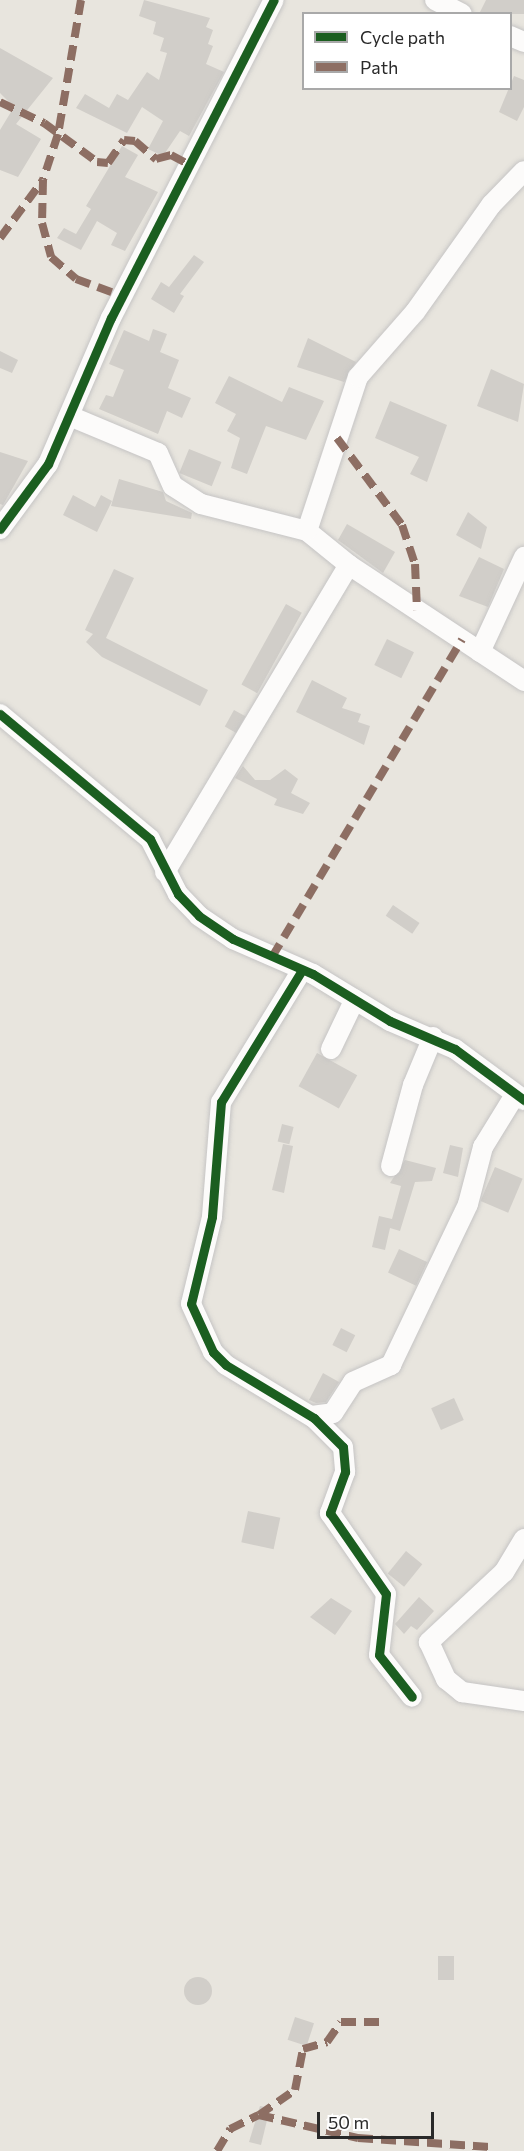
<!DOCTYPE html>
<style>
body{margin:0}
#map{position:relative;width:524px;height:2151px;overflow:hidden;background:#e8e5de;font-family:Commissioner,sans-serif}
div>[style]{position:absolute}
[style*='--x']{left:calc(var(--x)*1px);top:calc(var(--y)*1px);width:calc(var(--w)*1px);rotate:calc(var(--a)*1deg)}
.building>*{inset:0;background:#d1cec9;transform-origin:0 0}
.round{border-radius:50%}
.roads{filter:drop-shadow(0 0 2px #c5c4c4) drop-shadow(0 0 2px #c5c4c4)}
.minor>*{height:20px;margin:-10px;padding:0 10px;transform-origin:10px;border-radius:10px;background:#fcfbfa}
.quiet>*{height:8px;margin-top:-4px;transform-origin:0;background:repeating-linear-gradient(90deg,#8d6e63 0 15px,transparent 0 23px)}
.cycleway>*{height:9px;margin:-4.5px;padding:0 4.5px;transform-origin:4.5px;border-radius:4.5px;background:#1b5e20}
span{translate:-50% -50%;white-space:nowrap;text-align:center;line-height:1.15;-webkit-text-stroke:6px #fff;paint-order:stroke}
.legend{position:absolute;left:302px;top:12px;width:210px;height:78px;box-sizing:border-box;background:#fff;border:2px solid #a9a9a9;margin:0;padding:8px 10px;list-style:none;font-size:18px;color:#292929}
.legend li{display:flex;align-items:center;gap:12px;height:30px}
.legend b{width:30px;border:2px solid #a9a9a9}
.scale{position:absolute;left:317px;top:2112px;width:117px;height:27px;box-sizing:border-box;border:3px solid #292929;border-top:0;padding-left:8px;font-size:18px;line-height:21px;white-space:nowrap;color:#292929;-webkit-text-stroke:4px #fff;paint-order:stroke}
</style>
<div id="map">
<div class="building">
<div style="clip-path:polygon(144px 0,210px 18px,206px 27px,213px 30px,208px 44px,213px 46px,206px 64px,224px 72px,189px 136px,180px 131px,163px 156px,148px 149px,163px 121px,142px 107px,127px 133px,76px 108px,85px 94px,109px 108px,117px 94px,128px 100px,147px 72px,159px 80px,167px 53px,160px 51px,164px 38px,153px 34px,156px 22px,139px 16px)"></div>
<div style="clip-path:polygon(486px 0,524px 0,524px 14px,479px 14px)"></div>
<div style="clip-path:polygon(0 48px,53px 78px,16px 124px,41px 139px,18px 177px,0 170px,0 130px,14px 107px,0 93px)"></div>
<div style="clip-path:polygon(514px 76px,524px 80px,524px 107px,517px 121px,499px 112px)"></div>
<div style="clip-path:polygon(122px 146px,138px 155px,125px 177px,158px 192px,125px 251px,111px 245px,117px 233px,97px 221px,81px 250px,57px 238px,64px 228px,76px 234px,91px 209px,86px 206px)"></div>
<div style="clip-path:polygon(194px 255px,204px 262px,180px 294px,184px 296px,174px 313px,151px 299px,161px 282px,169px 287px)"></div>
<div style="clip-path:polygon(153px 329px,167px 334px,160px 352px,179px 360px,168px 388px,191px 398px,182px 418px,167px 411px,158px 434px,99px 409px,106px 395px,113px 397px,124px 370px,109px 364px,124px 330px,149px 341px)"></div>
<div style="clip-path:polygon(308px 338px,356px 362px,344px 382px,297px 367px)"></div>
<div style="clip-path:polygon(0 351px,18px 360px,12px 373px,0 368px)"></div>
<div style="clip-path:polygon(491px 369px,524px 384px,518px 422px,477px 406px)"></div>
<div style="clip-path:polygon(229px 376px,282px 402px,289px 387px,324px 401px,306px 440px,266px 426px,247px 474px,231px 468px,240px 438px,227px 431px,236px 414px,215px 403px)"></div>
<div style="clip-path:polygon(390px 401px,447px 425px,427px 482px,410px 474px,419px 457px,375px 438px)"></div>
<div style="left:189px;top:449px;width:35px;height:26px;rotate:22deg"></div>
<div style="clip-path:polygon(0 452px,28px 461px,3px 505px,0 504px)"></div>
<div style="clip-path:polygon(119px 479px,163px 492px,166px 501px,192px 513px,191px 519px,111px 506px)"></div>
<div style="clip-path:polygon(73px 495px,95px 507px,101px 495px,112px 501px,97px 532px,63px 515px)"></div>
<div style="clip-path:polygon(468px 512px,487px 527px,481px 549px,456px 535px)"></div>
<div style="clip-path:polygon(347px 524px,395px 552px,383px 573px,338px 540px)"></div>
<div style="clip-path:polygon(479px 557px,504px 569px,488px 607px,459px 596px)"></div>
<div style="clip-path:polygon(114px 569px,134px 578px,106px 638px,208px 690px,200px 706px,102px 657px,86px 642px,93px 634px,85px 630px)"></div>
<div style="left:286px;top:604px;width:18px;height:92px;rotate:29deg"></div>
<div style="left:387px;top:639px;width:30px;height:29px;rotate:26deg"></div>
<div style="clip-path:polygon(312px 680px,347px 698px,342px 708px,361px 714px,358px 722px,370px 726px,364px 745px,296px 712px)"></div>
<div style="left:234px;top:710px;width:13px;height:19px;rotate:29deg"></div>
<div style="clip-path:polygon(243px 766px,255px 780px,270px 780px,285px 769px,298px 779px,291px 793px,310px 803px,303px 814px,274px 805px,277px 799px,235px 778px)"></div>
<div style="left:393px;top:905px;width:32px;height:13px;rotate:34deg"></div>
<div style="left:317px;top:1053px;width:46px;height:38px;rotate:29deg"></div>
<div style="left:282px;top:1124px;width:12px;height:18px;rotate:14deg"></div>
<div style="clip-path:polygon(283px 1144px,293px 1146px,284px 1193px,272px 1190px)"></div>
<div style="clip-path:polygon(450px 1145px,463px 1148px,458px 1177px,443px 1173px)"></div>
<div style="clip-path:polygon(405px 1160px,436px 1168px,432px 1181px,415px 1182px,400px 1231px,390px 1228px,385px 1250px,372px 1247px,379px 1216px,392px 1219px,401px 1186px,390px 1183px)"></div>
<div style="left:495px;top:1167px;width:30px;height:37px;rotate:23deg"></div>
<div style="left:399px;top:1249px;width:31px;height:26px;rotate:25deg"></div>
<div style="left:341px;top:1328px;width:16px;height:19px;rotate:27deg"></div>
<div style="clip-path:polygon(323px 1373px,339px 1382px,326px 1402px,316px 1403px,309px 1400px)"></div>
<div style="left:454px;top:1398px;width:24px;height:25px;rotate:66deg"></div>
<div style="left:248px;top:1511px;width:33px;height:32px;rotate:12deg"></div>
<div style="left:406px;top:1551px;width:21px;height:29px;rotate:39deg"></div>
<div style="clip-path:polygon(419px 1597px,434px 1611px,417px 1630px,411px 1626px,404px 1634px,395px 1624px)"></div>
<div style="clip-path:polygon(331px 1598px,352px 1611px,335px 1635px,310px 1617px)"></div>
<div style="left:438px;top:1956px;width:16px;height:24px"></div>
<div class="round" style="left:184px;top:1977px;width:28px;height:28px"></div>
<div style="left:295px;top:2017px;width:20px;height:24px;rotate:18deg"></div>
<div style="clip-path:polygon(260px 2106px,270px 2108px,261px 2145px,249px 2142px)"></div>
</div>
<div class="roads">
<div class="minor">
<div style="--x:435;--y:0;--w:30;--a:27"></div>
<div style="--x:510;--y:36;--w:15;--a:23"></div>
<div style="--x:72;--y:417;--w:93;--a:22.7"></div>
<div style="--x:158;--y:453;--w:36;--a:66"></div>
<div style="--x:173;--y:486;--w:33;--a:33"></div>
<div style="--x:201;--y:504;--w:109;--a:14.3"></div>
<div style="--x:307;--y:531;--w:54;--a:39"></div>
<div style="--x:349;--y:565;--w:210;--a:33.5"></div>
<div style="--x:0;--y:529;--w:81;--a:-53.6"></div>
<div style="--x:48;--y:464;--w:159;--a:-66.7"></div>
<div style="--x:111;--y:318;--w:357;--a:-62.9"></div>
<div style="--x:307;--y:531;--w:162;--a:-71.7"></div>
<div style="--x:358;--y:377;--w:86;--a:-48.8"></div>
<div style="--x:415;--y:312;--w:131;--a:-54.6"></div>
<div style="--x:491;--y:205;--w:47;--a:-45.9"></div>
<div style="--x:480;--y:652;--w:105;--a:-65.1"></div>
<div style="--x:0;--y:714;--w:195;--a:39.8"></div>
<div style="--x:150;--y:839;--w:62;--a:63"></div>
<div style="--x:178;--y:894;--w:30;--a:46"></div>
<div style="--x:199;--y:916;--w:41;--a:34.1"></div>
<div style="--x:233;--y:939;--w:87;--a:23.6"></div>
<div style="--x:313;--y:974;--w:90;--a:31.4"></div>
<div style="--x:390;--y:1021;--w:71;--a:23.3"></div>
<div style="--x:455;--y:1049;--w:86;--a:36.5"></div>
<div style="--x:165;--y:872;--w:358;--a:-59.1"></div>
<div style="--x:302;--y:970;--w:155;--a:121.5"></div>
<div style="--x:221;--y:1102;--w:115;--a:94.5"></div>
<div style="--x:212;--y:1217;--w:89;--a:103.6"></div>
<div style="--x:191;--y:1304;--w:53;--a:65.4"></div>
<div style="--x:213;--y:1352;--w:18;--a:45"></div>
<div style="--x:226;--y:1365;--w:103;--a:31.1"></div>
<div style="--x:314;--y:1418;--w:41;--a:45"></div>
<div style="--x:343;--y:1447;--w:25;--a:85"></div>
<div style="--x:345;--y:1472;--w:44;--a:110.1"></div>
<div style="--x:330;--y:1513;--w:98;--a:55.3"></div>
<div style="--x:386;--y:1594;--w:61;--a:96.5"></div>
<div style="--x:379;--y:1655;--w:53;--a:51.8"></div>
<div style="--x:331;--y:1049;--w:55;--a:-64.4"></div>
<div style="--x:391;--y:1166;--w:84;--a:-74.8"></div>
<div style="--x:413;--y:1085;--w:52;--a:-67.4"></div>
<div style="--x:312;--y:1416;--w:21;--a:-8"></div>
<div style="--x:333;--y:1413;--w:37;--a:-57"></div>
<div style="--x:353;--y:1382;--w:42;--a:-24.1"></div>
<div style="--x:391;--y:1365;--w:178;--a:-64.4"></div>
<div style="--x:468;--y:1204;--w:59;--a:-75.3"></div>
<div style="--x:483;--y:1147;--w:61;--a:-58.4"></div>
<div style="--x:524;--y:1539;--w:39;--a:121"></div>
<div style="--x:504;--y:1572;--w:103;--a:137"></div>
<div style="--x:429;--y:1642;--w:41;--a:65.3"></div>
<div style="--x:446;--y:1679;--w:21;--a:39"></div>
<div style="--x:462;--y:1692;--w:63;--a:8.3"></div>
</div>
</div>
<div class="quiet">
<div style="--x:81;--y:0;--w:136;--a:99.7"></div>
<div style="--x:58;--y:134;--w:48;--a:108.1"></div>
<div style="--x:43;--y:180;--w:43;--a:91.3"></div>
<div style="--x:42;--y:223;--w:35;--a:75"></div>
<div style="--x:51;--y:257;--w:33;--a:41"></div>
<div style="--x:76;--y:279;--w:52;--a:20.2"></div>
<div style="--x:0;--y:102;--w:49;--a:25.5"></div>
<div style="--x:44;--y:123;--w:66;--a:36.3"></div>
<div style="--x:97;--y:162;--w:11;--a:5"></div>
<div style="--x:108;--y:163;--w:28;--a:-55"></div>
<div style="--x:124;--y:140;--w:11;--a:5"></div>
<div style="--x:135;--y:141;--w:28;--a:41"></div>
<div style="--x:156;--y:159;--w:16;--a:-15"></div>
<div style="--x:171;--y:155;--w:24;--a:28"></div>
<div style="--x:0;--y:238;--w:72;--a:-53.4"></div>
<div style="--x:337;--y:438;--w:109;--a:53.2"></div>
<div style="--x:402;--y:525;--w:41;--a:71.6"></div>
<div style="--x:415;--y:564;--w:46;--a:87.5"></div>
<div style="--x:272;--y:957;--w:370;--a:-59.1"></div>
<div style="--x:259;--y:2115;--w:44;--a:-34.8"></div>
<div style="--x:295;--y:2090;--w:42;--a:-79"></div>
<div style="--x:303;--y:2049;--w:25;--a:-16"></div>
<div style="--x:327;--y:2042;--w:24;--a:-55"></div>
<div style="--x:341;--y:2022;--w:41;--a:0"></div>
<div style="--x:217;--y:2151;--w:26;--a:-59"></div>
<div style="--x:230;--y:2129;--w:32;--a:-26"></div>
<div style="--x:259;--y:2115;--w:102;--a:13.1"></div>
<div style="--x:358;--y:2138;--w:132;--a:3.9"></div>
</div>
<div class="cycleway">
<div style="--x:0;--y:529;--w:81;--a:-53.6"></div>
<div style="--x:48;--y:464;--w:159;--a:-66.7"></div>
<div style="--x:111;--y:318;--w:357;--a:-62.9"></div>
<div style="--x:0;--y:714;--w:195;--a:39.8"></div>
<div style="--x:150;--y:839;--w:62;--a:63"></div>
<div style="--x:178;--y:894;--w:30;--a:46"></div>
<div style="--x:199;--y:916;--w:41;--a:34.1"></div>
<div style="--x:233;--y:939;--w:87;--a:23.6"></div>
<div style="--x:313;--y:974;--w:90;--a:31.4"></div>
<div style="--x:390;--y:1021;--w:71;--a:23.3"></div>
<div style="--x:455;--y:1049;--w:86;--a:36.5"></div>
<div style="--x:302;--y:970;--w:155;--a:121.5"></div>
<div style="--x:221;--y:1102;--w:115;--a:94.5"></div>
<div style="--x:212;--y:1217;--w:89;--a:103.6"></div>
<div style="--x:191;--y:1304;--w:53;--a:65.4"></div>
<div style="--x:213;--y:1352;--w:18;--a:45"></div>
<div style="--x:226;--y:1365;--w:103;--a:31.1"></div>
<div style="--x:314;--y:1418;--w:41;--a:45"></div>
<div style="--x:343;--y:1447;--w:25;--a:85"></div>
<div style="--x:345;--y:1472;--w:44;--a:110.1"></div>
<div style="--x:330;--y:1513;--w:98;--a:55.3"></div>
<div style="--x:386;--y:1594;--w:61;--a:96.5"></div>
<div style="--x:379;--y:1655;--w:53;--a:51.8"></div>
</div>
<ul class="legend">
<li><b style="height:8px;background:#1b5e20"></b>Cycle path</li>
<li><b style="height:8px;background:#8d6e63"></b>Path</li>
</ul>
<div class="scale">50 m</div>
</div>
